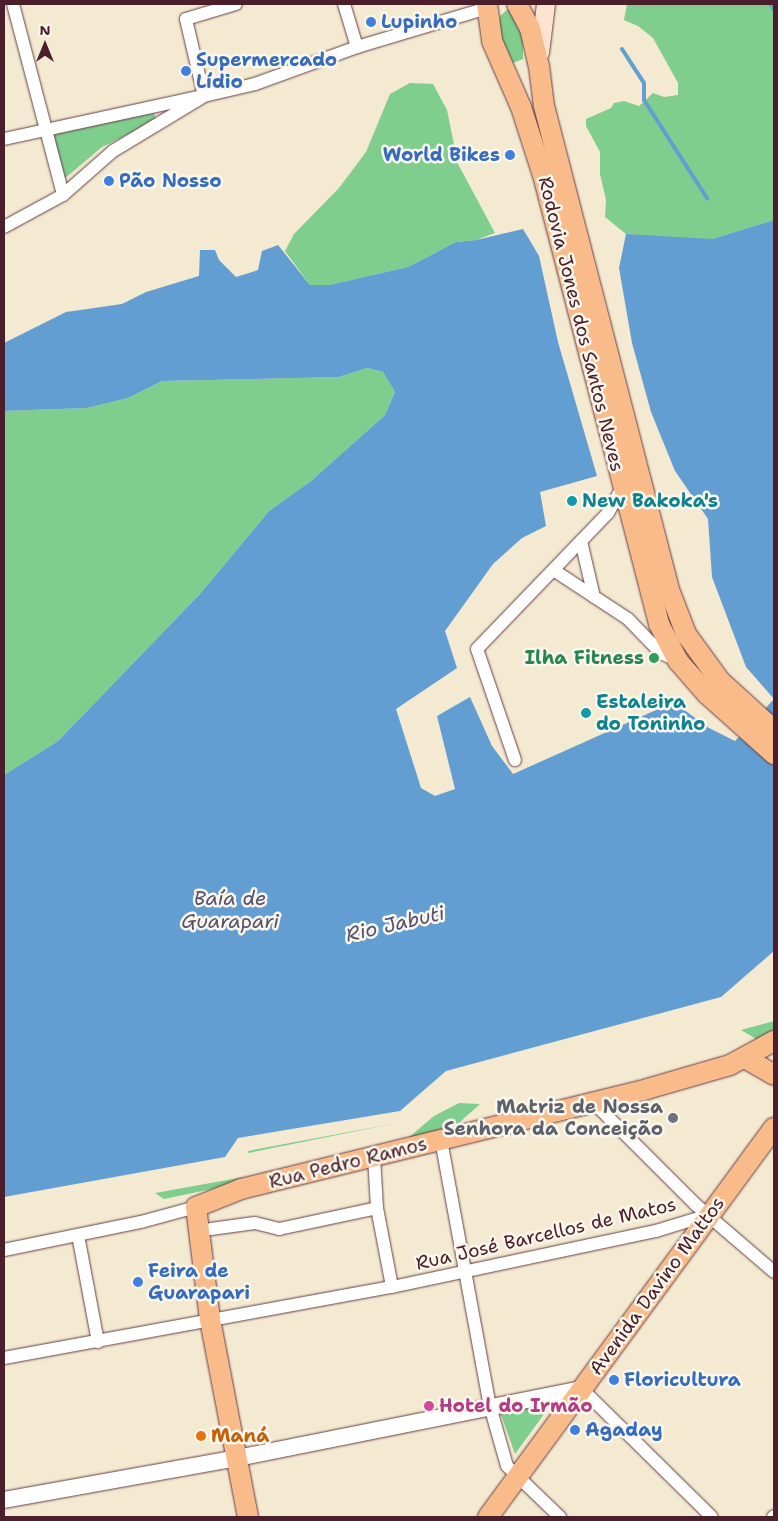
<!DOCTYPE html>
<meta charset="utf-8">
<style>
body{margin:0}
#map{position:relative;width:778px;height:1521px;overflow:hidden;background:#f4e9d1;font-family:"Shantell Sans",sans-serif}
div>[style]{position:absolute}
[style*='--x']{left:calc(var(--x)*1px);top:calc(var(--y)*1px);width:calc(var(--w)*1px);rotate:calc(var(--a)*1deg)}
.green>*{inset:0;background:#7fce8e}
.water>*{inset:0;background:#639ed3}
.stream>*{height:4px;margin:-2px;padding:0 2px;transform-origin:2px;border-radius:2px;background:#639ed3}
.roads{filter:drop-shadow(0 0 1px #643d44) drop-shadow(0 0 1px #643d44)}
.minor>*{height:12px;margin:-6px;padding:0 6px;transform-origin:6px;border-radius:6px;background:#fff}
.tertiary>*{height:16px;margin:-8px;padding:0 8px;transform-origin:8px;border-radius:8px;background:#fff}
.secondary>*{height:18px;margin:-9px;padding:0 9px;transform-origin:9px;border-radius:9px;background:#fde4d1}
.primary>*{height:20px;margin:-10px;padding:0 10px;transform-origin:10px;border-radius:10px;background:#fabb8b}
.dots>*{width:14px;height:14px;translate:-50% -50%;box-sizing:border-box;border:2px solid #fbf7ec;border-radius:50%}
span{translate:-50% -50%;white-space:nowrap;text-align:center;line-height:1.15;-webkit-text-stroke:5px #fbf7ec;paint-order:stroke}
.shop-label{font-size:19px;color:#366cbe;font-weight:700}
.left{translate:0 -50%;text-align:left}
.right{translate:-100% -50%;text-align:right}
.street-label{font-size:19px;color:#4a1f2b}
.culture-label{font-size:19px;color:#0d838f;font-weight:700}
.leisure-label{font-size:19px;color:#27864d;font-weight:700}
.worship-label{font-size:19px;color:#5b616d;font-weight:700}
.hotel-label{font-size:19px;color:#b23c85;font-weight:700}
.food-label{font-size:19px;color:#c56008;font-weight:700}
.water-label{font-size:20px;color:#54526e;font-style:italic}
.frame{position:absolute;inset:0;border:5px solid #4a1f2b;pointer-events:none}
.north{position:absolute;left:20px;top:20px;width:50px;height:50px;-webkit-text-stroke:4px #fbf7ec;paint-order:stroke;rotate:0deg;font-size:14px;font-weight:700;line-height:20px;text-align:center;color:#4a1f2b}
.north::after{content:'';display:block;margin:auto;width:18px;height:22px;background:#4a1f2b;clip-path:polygon(50% 0,100% 100%,50% 72%,0 100%)}
</style>
<div id="map">
<div class="green">
<div style="clip-path:polygon(627px 4px,774px 4px,774px 220px,712px 239px,686px 239px,626px 234px,605px 217px,606px 200px,600px 174px,600px 152px,586px 126px,586px 119px,611px 108px,614px 103px,624px 101px,639px 106px,653px 93px,664px 97px,678px 95px,678px 83px,653px 38px,638px 26px,624px 20px)"></div>
<div style="clip-path:polygon(508px 9px,518px 14px,523px 26px,523px 59px,513px 63px,498px 30px,500px 16px)"></div>
<div style="clip-path:polygon(410px 83px,433px 84px,447px 110px,458px 164px,495px 233px,476px 240px,456px 242px,408px 267px,329px 285px,310px 285px,285px 251px,294px 234px,339px 188px,366px 152px,390px 94px)"></div>
<div style="clip-path:polygon(153px 111px,157px 120px,102px 147px,63px 180px,51px 135px)"></div>
<div style="clip-path:polygon(367px 368px,383px 372px,395px 392px,385px 415px,311px 481px,269px 511px,200px 594px,58px 741px,4px 775px,4px 411px,87px 408px,128px 398px,162px 381px,339px 377px)"></div>
<div style="clip-path:polygon(774px 1021px,774px 1030px,758px 1040px,741px 1030px)"></div>
<div style="clip-path:polygon(459px 1103px,480px 1104px,450px 1131px,407px 1139px,434px 1116px)"></div>
<div style="clip-path:polygon(397px 1123px,248px 1153px,248px 1151px)"></div>
<div style="clip-path:polygon(244px 1177px,226px 1186px,164px 1199px,155px 1193px)"></div>
<div style="clip-path:polygon(555px 1399px,515px 1454px,499px 1409px)"></div>
</div>
<div class="water">
<div style="clip-path:polygon(774px 220px,774px 699px,746px 667px,712px 577px,708px 519px,675px 471px,651px 412px,632px 343px,619px 268px,626px 234px,712px 239px)"></div>
<div style="clip-path:polygon(523px 229px,539px 256px,558px 342px,597px 476px,540px 492px,546px 526px,522px 538px,493px 564px,445px 631px,457px 668px,396px 709px,421px 788px,435px 796px,455px 789px,437px 716px,470px 697px,492px 746px,513px 774px,665px 706px,683px 709px,709px 728px,735px 741px,774px 699px,774px 951px,721px 997px,446px 1071px,400px 1111px,238px 1138px,225px 1157px,4px 1197px,4px 775px,58px 741px,200px 594px,269px 511px,311px 481px,385px 415px,395px 392px,383px 372px,367px 368px,339px 377px,162px 381px,128px 398px,87px 408px,4px 411px,4px 343px,66px 312px,122px 304px,146px 292px,199px 276px,200px 250px,215px 250px,219px 260px,236px 277px,258px 270px,262px 251px,278px 245px,310px 285px,329px 285px,408px 267px,456px 242px,476px 240px)"></div>
</div>
<div class="stream">
<div style="--x:771;--y:4;--w:7;--a:63"></div>
<div style="--x:622;--y:49;--w:40;--a:57.1"></div>
<div style="--x:644;--y:83;--w:17;--a:90"></div>
<div style="--x:644;--y:100;--w:117;--a:57.3"></div>
</div>
<div class="roads">
<div class="minor">
<div style="--x:13;--y:4;--w:197;--a:75.3"></div>
<div style="--x:344;--y:4;--w:45;--a:73.2"></div>
<div style="--x:204;--y:96;--w:79;--a:-103.2"></div>
<div style="--x:186;--y:19;--w:52;--a:-16.7"></div>
<div style="--x:4;--y:139;--w:199;--a:-12.2"></div>
<div style="--x:4;--y:227;--w:67;--a:-28.5"></div>
<div style="--x:63;--y:195;--w:67;--a:-41.3"></div>
<div style="--x:113;--y:151;--w:106;--a:-31.1"></div>
<div style="--x:204;--y:96;--w:52;--a:-13.2"></div>
<div style="--x:255;--y:84;--w:109;--a:-19.9"></div>
<div style="--x:357;--y:47;--w:136;--a:-16.7"></div>
<div style="--x:555;--y:571;--w:87;--a:33.3"></div>
<div style="--x:628;--y:619;--w:47;--a:45.9"></div>
<div style="--x:661;--y:653;--w:19;--a:25"></div>
<div style="--x:594;--y:597;--w:57;--a:-103.1"></div>
<div style="--x:581;--y:541;--w:39;--a:-46"></div>
<div style="--x:608;--y:513;--w:29;--a:-61"></div>
<div style="--x:515;--y:760;--w:117;--a:-108.9"></div>
<div style="--x:477;--y:649;--w:150;--a:-46.1"></div>
<div style="--x:593;--y:1102;--w:144;--a:45"></div>
<div style="--x:695;--y:1204;--w:104;--a:40.7"></div>
<div style="--x:441;--y:1140;--w:270;--a:79.6"></div>
<div style="--x:490;--y:1406;--w:62;--a:74.2"></div>
<div style="--x:507;--y:1466;--w:74;--a:43.9"></div>
<div style="--x:374;--y:1157;--w:51;--a:86.6"></div>
<div style="--x:377;--y:1208;--w:80;--a:79.2"></div>
<div style="--x:211;--y:1229;--w:44;--a:-7.8"></div>
<div style="--x:255;--y:1223;--w:25;--a:14"></div>
<div style="--x:279;--y:1229;--w:100;--a:-12.1"></div>
<div style="--x:78;--y:1235;--w:109;--a:79.4"></div>
<div style="--x:4;--y:1250;--w:140;--a:-11.6"></div>
<div style="--x:141;--y:1222;--w:57;--a:-15.3"></div>
<div style="--x:4;--y:1358;--w:394;--a:-10.4"></div>
<div style="--x:392;--y:1287;--w:270;--a:-12"></div>
<div style="--x:656;--y:1231;--w:54;--a:-17.1"></div>
<div style="--x:582;--y:1389;--w:182;--a:44.6"></div>
<div style="--x:773;--y:1517;--w:1;--a:-45"></div>
</div>
<div class="tertiary">
<div style="--x:4;--y:1500;--w:237;--a:-10.2"></div>
<div style="--x:237;--y:1458;--w:352;--a:-11.3"></div>
</div>
<div class="secondary">
<div style="--x:540;--y:53;--w:49;--a:-83"></div>
</div>
<div class="primary">
<div style="--x:487;--y:4;--w:37;--a:82"></div>
<div style="--x:492;--y:41;--w:72;--a:66.3"></div>
<div style="--x:521;--y:107;--w:71;--a:72.1"></div>
<div style="--x:543;--y:175;--w:464;--a:75.5"></div>
<div style="--x:659;--y:624;--w:42;--a:62.8"></div>
<div style="--x:678;--y:661;--w:44;--a:48.7"></div>
<div style="--x:707;--y:694;--w:90;--a:41.8"></div>
<div style="--x:517;--y:4;--w:27;--a:62"></div>
<div style="--x:530;--y:28;--w:39;--a:77"></div>
<div style="--x:539;--y:66;--w:40;--a:82.9"></div>
<div style="--x:544;--y:106;--w:497;--a:75.5"></div>
<div style="--x:668;--y:587;--w:50;--a:69"></div>
<div style="--x:686;--y:634;--w:58;--a:54.1"></div>
<div style="--x:720;--y:681;--w:73;--a:42.2"></div>
<div style="--x:745;--y:1058;--w:34;--a:30"></div>
<div style="--x:248;--y:1517;--w:202;--a:-100.9"></div>
<div style="--x:210;--y:1319;--w:113;--a:-97.1"></div>
<div style="--x:196;--y:1207;--w:48;--a:-21.8"></div>
<div style="--x:241;--y:1189;--w:418;--a:-13.8"></div>
<div style="--x:647;--y:1089;--w:86;--a:-16.1"></div>
<div style="--x:730;--y:1065;--w:50;--a:-28.6"></div>
<div style="--x:488;--y:1517;--w:483;--a:-53.7"></div>
</div>
</div>
<div class="dots">
<div style="left:371px;top:22px;background:#3f7fe0"></div>
<div style="left:186px;top:71px;background:#3f7fe0"></div>
<div style="left:510px;top:155px;background:#3f7fe0"></div>
<div style="left:109px;top:181px;background:#3f7fe0"></div>
<div style="left:572px;top:501px;background:#0f9aa8"></div>
<div style="left:654px;top:658px;background:#2e9e5b"></div>
<div style="left:586px;top:713px;background:#0f9aa8"></div>
<div style="left:673px;top:1118px;background:#6b7280"></div>
<div style="left:138px;top:1282px;background:#3f7fe0"></div>
<div style="left:614px;top:1380px;background:#3f7fe0"></div>
<div style="left:429px;top:1406px;background:#d1479c"></div>
<div style="left:575px;top:1430px;background:#3f7fe0"></div>
<div style="left:201px;top:1436px;background:#e8710a"></div>
</div>
<div class="shop-label">
<span class="left" style="left:381px;top:22px">Lupinho</span>
<span class="left" style="left:196px;top:71px">Supermercado<br>Lídio</span>
<span class="right" style="left:500px;top:155px">World Bikes</span>
<span class="left" style="left:119px;top:181px">Pão Nosso</span>
<span class="left" style="left:148px;top:1282px">Feira de<br>Guarapari</span>
<span class="left" style="left:624px;top:1380px">Floricultura</span>
<span class="left" style="left:585px;top:1430px">Agaday</span>
</div>
<div class="street-label">
<span style="left:581px;top:324px;rotate:76deg">Rodovia Jones dos Santos Neves</span>
<span style="left:348px;top:1163px;rotate:-14deg">Rua Pedro Ramos</span>
<span style="left:546px;top:1234px;rotate:-13deg">Rua José Barcellos de Matos</span>
<span style="left:657px;top:1286px;rotate:-54deg">Avenida Davino Mattos</span>
</div>
<div class="culture-label">
<span class="left" style="left:582px;top:501px">New Bakoka's</span>
<span class="left" style="left:596px;top:713px">Estaleira<br>do Toninho</span>
</div>
<div class="leisure-label">
<span class="right" style="left:644px;top:658px">Ilha Fitness</span>
</div>
<div class="worship-label">
<span class="right" style="left:663px;top:1118px">Matriz de Nossa<br>Senhora da Conceição</span>
</div>
<div class="hotel-label">
<span class="left" style="left:439px;top:1406px">Hotel do Irmão</span>
</div>
<div class="food-label">
<span class="left" style="left:211px;top:1436px">Maná</span>
</div>
<div class="water-label">
<span style="left:230px;top:910px">Baía de<br>Guarapari</span>
<span style="left:395px;top:924px;rotate:-13deg">Rio Jabuti</span>
</div>
<div class="frame"></div>
<div class="north">N</div>
</div>
